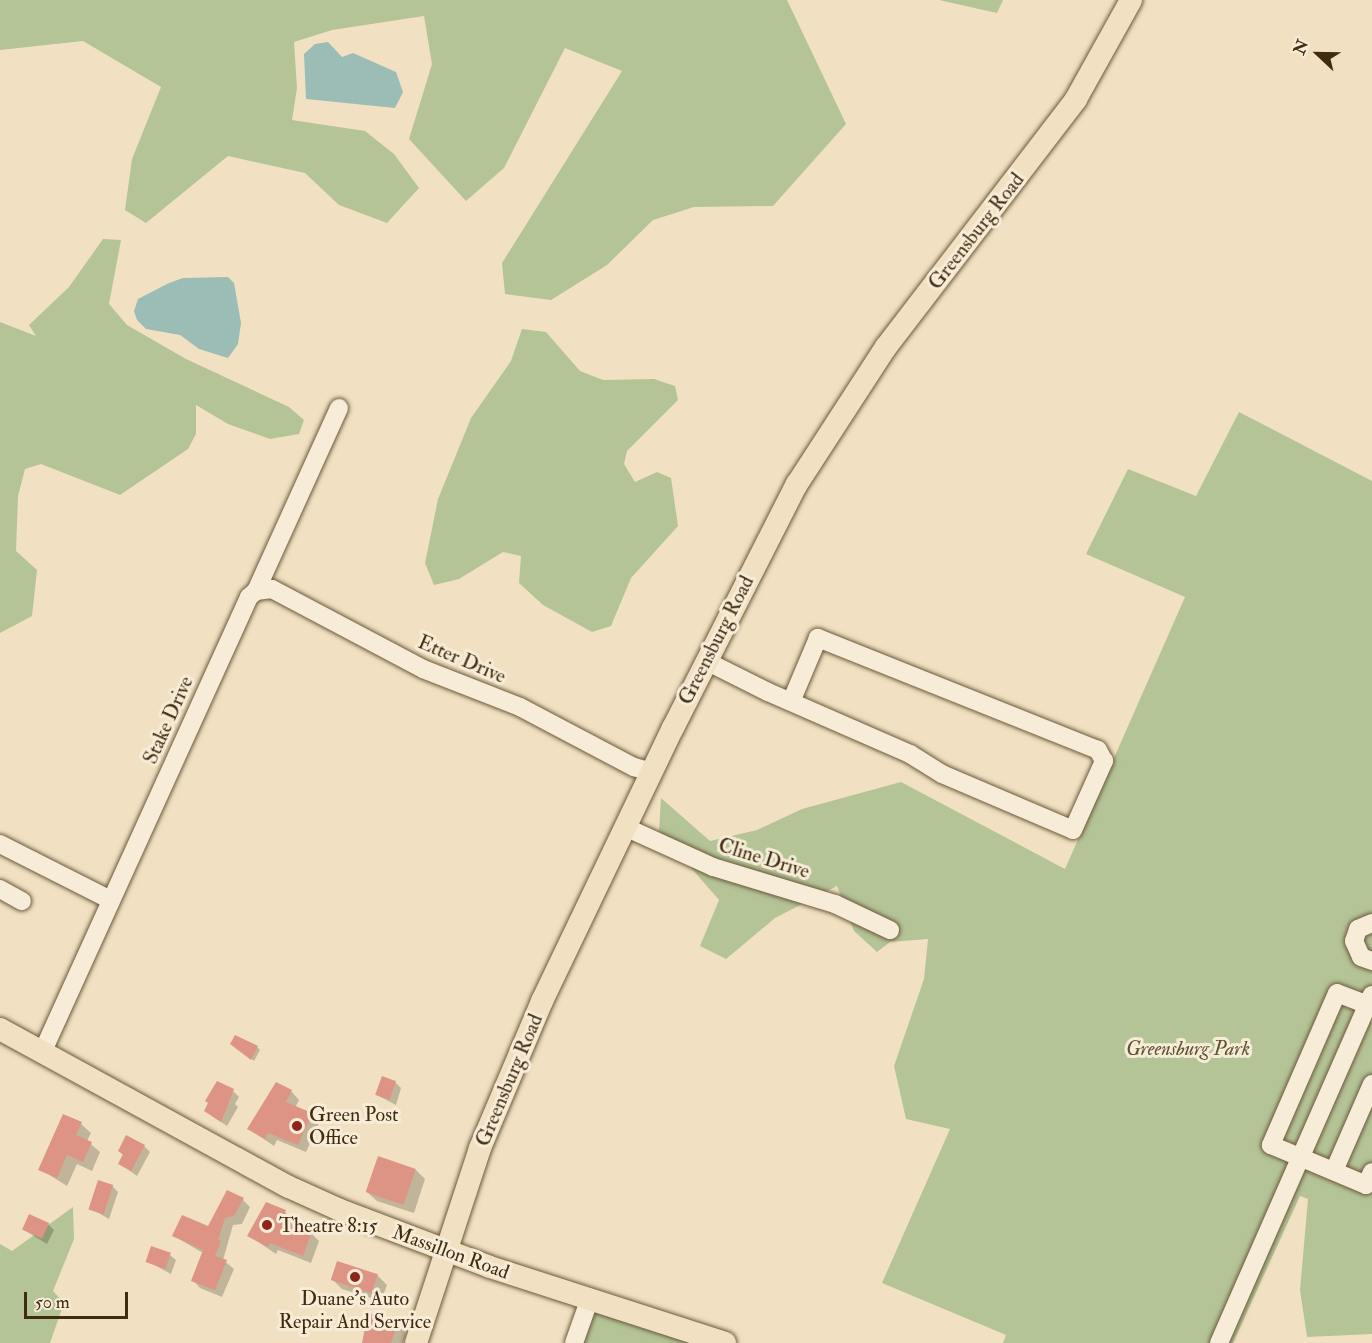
<!DOCTYPE html>
<style>
body{margin:0}
#map{position:relative;width:1372px;height:1343px;overflow:hidden;background:#f1e1c2;font-family:"IM FELL Double Pica",serif}
div>[style]{position:absolute}
[style*='--x']{left:calc(var(--x)*1px);top:calc(var(--y)*1px);width:calc(var(--w)*1px);rotate:calc(var(--a)*1deg)}
.green>*{inset:0;background:#b4c497}
.water>*{inset:0;background:#9bbdb6}
.shadow>*{inset:0;background:#0003}
.building>*{inset:0;background:#dd9485;transform-origin:0 0}
.roads{filter:drop-shadow(0 0 2px #6d593d) drop-shadow(0 0 2px #6d593d)}
.minor>*{height:18px;margin:-9px;padding:0 9px;transform-origin:9px;border-radius:9px;background:#f6ecd7}
.major>*{height:22px;margin:-11px;padding:0 11px;transform-origin:11px;border-radius:11px;background:#f1e1c2}
.dots>*{width:16px;height:16px;translate:-50% -50%;box-sizing:border-box;border:3px solid #f6ecd7;border-radius:50%}
span{translate:-50% -50%;white-space:nowrap;text-align:center;line-height:1.15;-webkit-text-stroke:6px #f6ecd7;paint-order:stroke}
.street-label{font-size:20px;color:#412c11}
.park-label{font-size:20px;color:#5e5232;font-style:italic}
.poi-label{font-size:20px;color:#412c11}
.left{translate:0 -50%;text-align:left}
.north{position:absolute;left:1288px;top:24px;width:60px;height:60px;-webkit-text-stroke:4px #f6ecd7;paint-order:stroke;rotate:292deg;font-size:16px;font-weight:700;line-height:24px;text-align:center;color:#412c11}
.north::after{content:'';display:block;margin:auto;width:21px;height:27px;background:#412c11;clip-path:polygon(50% 0,100% 100%,50% 72%,0 100%)}
.scale{position:absolute;left:24px;top:1292px;width:104px;height:27px;box-sizing:border-box;border:3px solid #412c11;border-top:0;padding-left:8px;font-size:18px;line-height:21px;white-space:nowrap;color:#412c11;-webkit-text-stroke:4px #f6ecd7;paint-order:stroke}
</style>
<div id="map">
<div class="green">
<div style="clip-path:polygon(0 0,787px 0,846px 124px,773px 206px,694px 207px,653px 220px,607px 265px,551px 300px,505px 294px,502px 263px,622px 71px,565px 48px,504px 168px,466px 201px,409px 139px,432px 64px,424px 16px,332px 30px,294px 42px,297px 88px,292px 120px,365px 131px,394px 154px,419px 188px,387px 223px,339px 205px,305px 173px,228px 156px,146px 223px,125px 210px,132px 159px,161px 87px,83px 41px,0 50px)"></div>
<div style="clip-path:polygon(939px 0,1003px 0,997px 13px)"></div>
<div style="clip-path:polygon(103px 239px,121px 240px,109px 304px,127px 325px,186px 359px,289px 407px,304px 420px,299px 434px,270px 439px,228px 424px,196px 405px,196px 434px,188px 449px,120px 495px,41px 464px,25px 469px,18px 496px,16px 551px,37px 570px,32px 616px,0 633px,0 322px,36px 336px,29px 325px,69px 287px)"></div>
<div style="clip-path:polygon(522px 329px,546px 332px,580px 371px,603px 380px,654px 379px,675px 386px,678px 400px,627px 451px,624px 464px,635px 482px,657px 472px,671px 478px,678px 526px,631px 578px,611px 626px,592px 632px,543px 605px,519px 583px,521px 556px,503px 552px,459px 579px,434px 585px,425px 563px,438px 499px,471px 418px,511px 361px)"></div>
<div style="clip-path:polygon(1239px 412px,1372px 481px,1372px 1334px,1307px 1337px,1300px 1290px,1308px 1199px,1300px 1196px,1233px 1343px,1003px 1343px,1006px 1335px,882px 1283px,950px 1129px,906px 1119px,894px 1066px,924px 979px,928px 939px,890px 942px,877px 952px,854px 931px,837px 886px,775px 918px,726px 959px,700px 946px,719px 900px,659px 831px,661px 798px,710px 841px,757px 830px,802px 809px,901px 782px,1065px 869px,1185px 597px,1086px 554px,1128px 469px,1196px 496px)"></div>
<div style="clip-path:polygon(73px 1207px,74px 1239px,53px 1291px,64px 1303px,50px 1343px,0 1343px,0 1244px,12px 1251px)"></div>
<div style="clip-path:polygon(590px 1298px,715px 1343px,574px 1343px)"></div>
</div>
<div class="water">
<div style="clip-path:polygon(328px 42px,342px 57px,353px 53px,396px 72px,403px 92px,395px 108px,306px 99px,304px 54px,315px 44px)"></div>
<div style="clip-path:polygon(228px 277px,234px 283px,241px 323px,238px 344px,228px 358px,199px 349px,180px 335px,146px 329px,137px 320px,134px 311px,138px 299px,169px 283px,183px 278px)"></div>
</div>
<div class="shadow">
<div style="clip-path:polygon(235px 1047px,257px 1047px,260px 1050px,254px 1061px)"></div>
<div style="clip-path:polygon(395px 1082px,401px 1088px,396px 1105px,377px 1095px)"></div>
<div style="clip-path:polygon(233px 1091px,239px 1097px,235px 1104px,238px 1107px,227px 1126px,212px 1116px)"></div>
<div style="clip-path:polygon(291px 1091px,299px 1100px,295px 1108px,319px 1123px,306px 1152px,277px 1140px,274px 1146px,249px 1129px)"></div>
<div style="clip-path:polygon(81px 1124px,91px 1133px,87px 1141px,100px 1152px,92px 1171px,77px 1164px,67px 1186px,40px 1169px)"></div>
<div style="clip-path:polygon(144px 1146px,150px 1152px,137px 1176px,120px 1164px,124px 1156px,119px 1151px)"></div>
<div style="clip-path:polygon(416px 1170px,425px 1179px,414px 1213px,377px 1201px,367px 1192px)"></div>
<div style="clip-path:polygon(112px 1186px,118px 1192px,109px 1219px,90px 1208px)"></div>
<div style="clip-path:polygon(243px 1200px,250px 1207px,242px 1224px,233px 1225px,223px 1260px,234px 1269px,222px 1297px,200px 1288px,193px 1280px,203px 1253px,174px 1236px,208px 1228px)"></div>
<div style="clip-path:polygon(285px 1212px,293px 1220px,291px 1226px,311px 1233px,319px 1241px,311px 1263px,278px 1250px,276px 1254px,249px 1236px)"></div>
<div style="clip-path:polygon(48px 1224px,54px 1230px,47px 1244px,24px 1230px)"></div>
<div style="clip-path:polygon(170px 1255px,176px 1260px,171px 1274px,147px 1261px)"></div>
<div style="clip-path:polygon(377px 1275px,387px 1285px,381px 1301px,342px 1289px,333px 1280px)"></div>
<div style="clip-path:polygon(397px 1324px,406px 1333px,403px 1343px,364px 1343px)"></div>
</div>
<div class="building">
<div style="clip-path:polygon(235px 1035px,258px 1046px,251px 1060px,230px 1044px)"></div>
<div style="left:382px;top:1076px;width:15px;height:20px;rotate:20deg"></div>
<div style="clip-path:polygon(217px 1081px,234px 1089px,221px 1122px,204px 1111px,208px 1103px,205px 1101px)"></div>
<div style="clip-path:polygon(276px 1082px,292px 1090px,286px 1102px,312px 1113px,298px 1145px,268px 1133px,265px 1139px,247px 1129px)"></div>
<div style="clip-path:polygon(63px 1114px,82px 1122px,76px 1135px,92px 1142px,83px 1162px,67px 1155px,57px 1178px,38px 1170px)"></div>
<div style="clip-path:polygon(126px 1135px,145px 1145px,131px 1171px,118px 1164px,123px 1154px,118px 1151px)"></div>
<div style="left:378px;top:1156px;width:40px;height:38px;rotate:19deg"></div>
<div style="left:98px;top:1180px;width:16px;height:31px;rotate:18deg"></div>
<div style="clip-path:polygon(227px 1190px,244px 1198px,234px 1216px,225px 1218px,218px 1240px,221px 1241px,215px 1256px,227px 1260px,215px 1290px,191px 1281px,203px 1250px,172px 1236px,182px 1215px,208px 1226px)"></div>
<div style="clip-path:polygon(266px 1202px,286px 1210px,282px 1221px,312px 1231px,303px 1256px,270px 1243px,268px 1247px,247px 1236px)"></div>
<div style="left:29px;top:1214px;width:22px;height:17px;rotate:24deg"></div>
<div style="left:151px;top:1246px;width:21px;height:17px;rotate:19deg"></div>
<div style="left:337px;top:1261px;width:43px;height:20px;rotate:18deg"></div>
<div style="clip-path:polygon(368px 1313px,398px 1322px,391px 1343px,362px 1343px)"></div>
</div>
<div class="roads">
<div class="minor">
<div style="--x:256;--y:591;--w:16;--a:-7"></div>
<div style="--x:272;--y:589;--w:171;--a:27.9"></div>
<div style="--x:423;--y:669;--w:104;--a:21.4"></div>
<div style="--x:520;--y:707;--w:129;--a:27.8"></div>
<div style="--x:634;--y:767;--w:19;--a:16"></div>
<div style="--x:706;--y:661;--w:69;--a:26.6"></div>
<div style="--x:768;--y:692;--w:155;--a:23.6"></div>
<div style="--x:910;--y:754;--w:38;--a:32"></div>
<div style="--x:942;--y:774;--w:142;--a:23.1"></div>
<div style="--x:1073;--y:830;--w:76;--a:-65.8"></div>
<div style="--x:1104;--y:761;--w:13;--a:-119"></div>
<div style="--x:1098;--y:750;--w:302;--a:-158.2"></div>
<div style="--x:818;--y:638;--w:69;--a:112.9"></div>
<div style="--x:625;--y:827;--w:97;--a:24.4"></div>
<div style="--x:713;--y:867;--w:127;--a:16.9"></div>
<div style="--x:835;--y:904;--w:61;--a:25.3"></div>
<div style="--x:0;--y:844;--w:124;--a:26.8"></div>
<div style="--x:0;--y:889;--w:25;--a:29"></div>
<div style="--x:1372;--y:923;--w:15;--a:157"></div>
<div style="--x:1358;--y:929;--w:13;--a:108"></div>
<div style="--x:1354;--y:941;--w:17;--a:66"></div>
<div style="--x:1361;--y:957;--w:12;--a:20"></div>
<div style="--x:1368;--y:1005;--w:33;--a:-159"></div>
<div style="--x:1337;--y:993;--w:166;--a:113.5"></div>
<div style="--x:1271;--y:1145;--w:103;--a:22.8"></div>
<div style="--x:1366;--y:1185;--w:14;--a:-65"></div>
<div style="--x:42;--y:1053;--w:501;--a:-65.58"></div>
<div style="--x:249;--y:597;--w:9;--a:-41"></div>
<div style="--x:256;--y:591;--w:201;--a:-65.6"></div>
<div style="--x:1334;--y:1171;--w:95;--a:-66.4"></div>
<div style="--x:574;--y:1343;--w:48;--a:-70.4"></div>
<div style="--x:1219;--y:1343;--w:380;--a:-66.3"></div>
</div>
<div class="major">
<div style="--x:0;--y:1029;--w:329;--a:28.7"></div>
<div style="--x:289;--y:1187;--w:56;--a:24.3"></div>
<div style="--x:340;--y:1210;--w:160;--a:20.8"></div>
<div style="--x:490;--y:1267;--w:247;--a:17.9"></div>
<div style="--x:416;--y:1343;--w:205;--a:-71.8"></div>
<div style="--x:480;--y:1148;--w:160;--a:-67.1"></div>
<div style="--x:542;--y:1001;--w:303;--a:-64.4"></div>
<div style="--x:673;--y:728;--w:274;--a:-63.1"></div>
<div style="--x:797;--y:484;--w:163;--a:-57"></div>
<div style="--x:886;--y:347;--w:312;--a:-52.5"></div>
<div style="--x:1076;--y:99;--w:113;--a:-60.9"></div>
</div>
</div>
<div class="dots">
<div style="left:297px;top:1126px;background:#8f2418"></div>
<div style="left:267px;top:1225px;background:#8f2418"></div>
<div style="left:355px;top:1277px;background:#8f2418"></div>
</div>
<div class="street-label">
<span style="left:976px;top:231px;rotate:-52deg">Greensburg Road</span>
<span style="left:716px;top:640px;rotate:-63deg">Greensburg Road</span>
<span style="left:462px;top:659px;rotate:23deg">Etter Drive</span>
<span style="left:168px;top:720px;rotate:-66deg">Stake Drive</span>
<span style="left:764px;top:858px;rotate:17deg">Cline Drive</span>
<span style="left:509px;top:1080px;rotate:-67deg">Greensburg Road</span>
<span style="left:451px;top:1252px;rotate:20deg">Massillon Road</span>
</div>
<div class="park-label">
<span style="left:1188px;top:1048px">Greensburg Park</span>
</div>
<div class="poi-label">
<span class="left" style="left:309px;top:1126px">Green Post<br>Office</span>
<span class="left" style="left:279px;top:1225px">Theatre 8:15</span>
<span style="left:355px;top:1310px">Duane's Auto<br>Repair And Service</span>
</div>
<div class="north">N</div>
<div class="scale">50 m</div>
</div>
